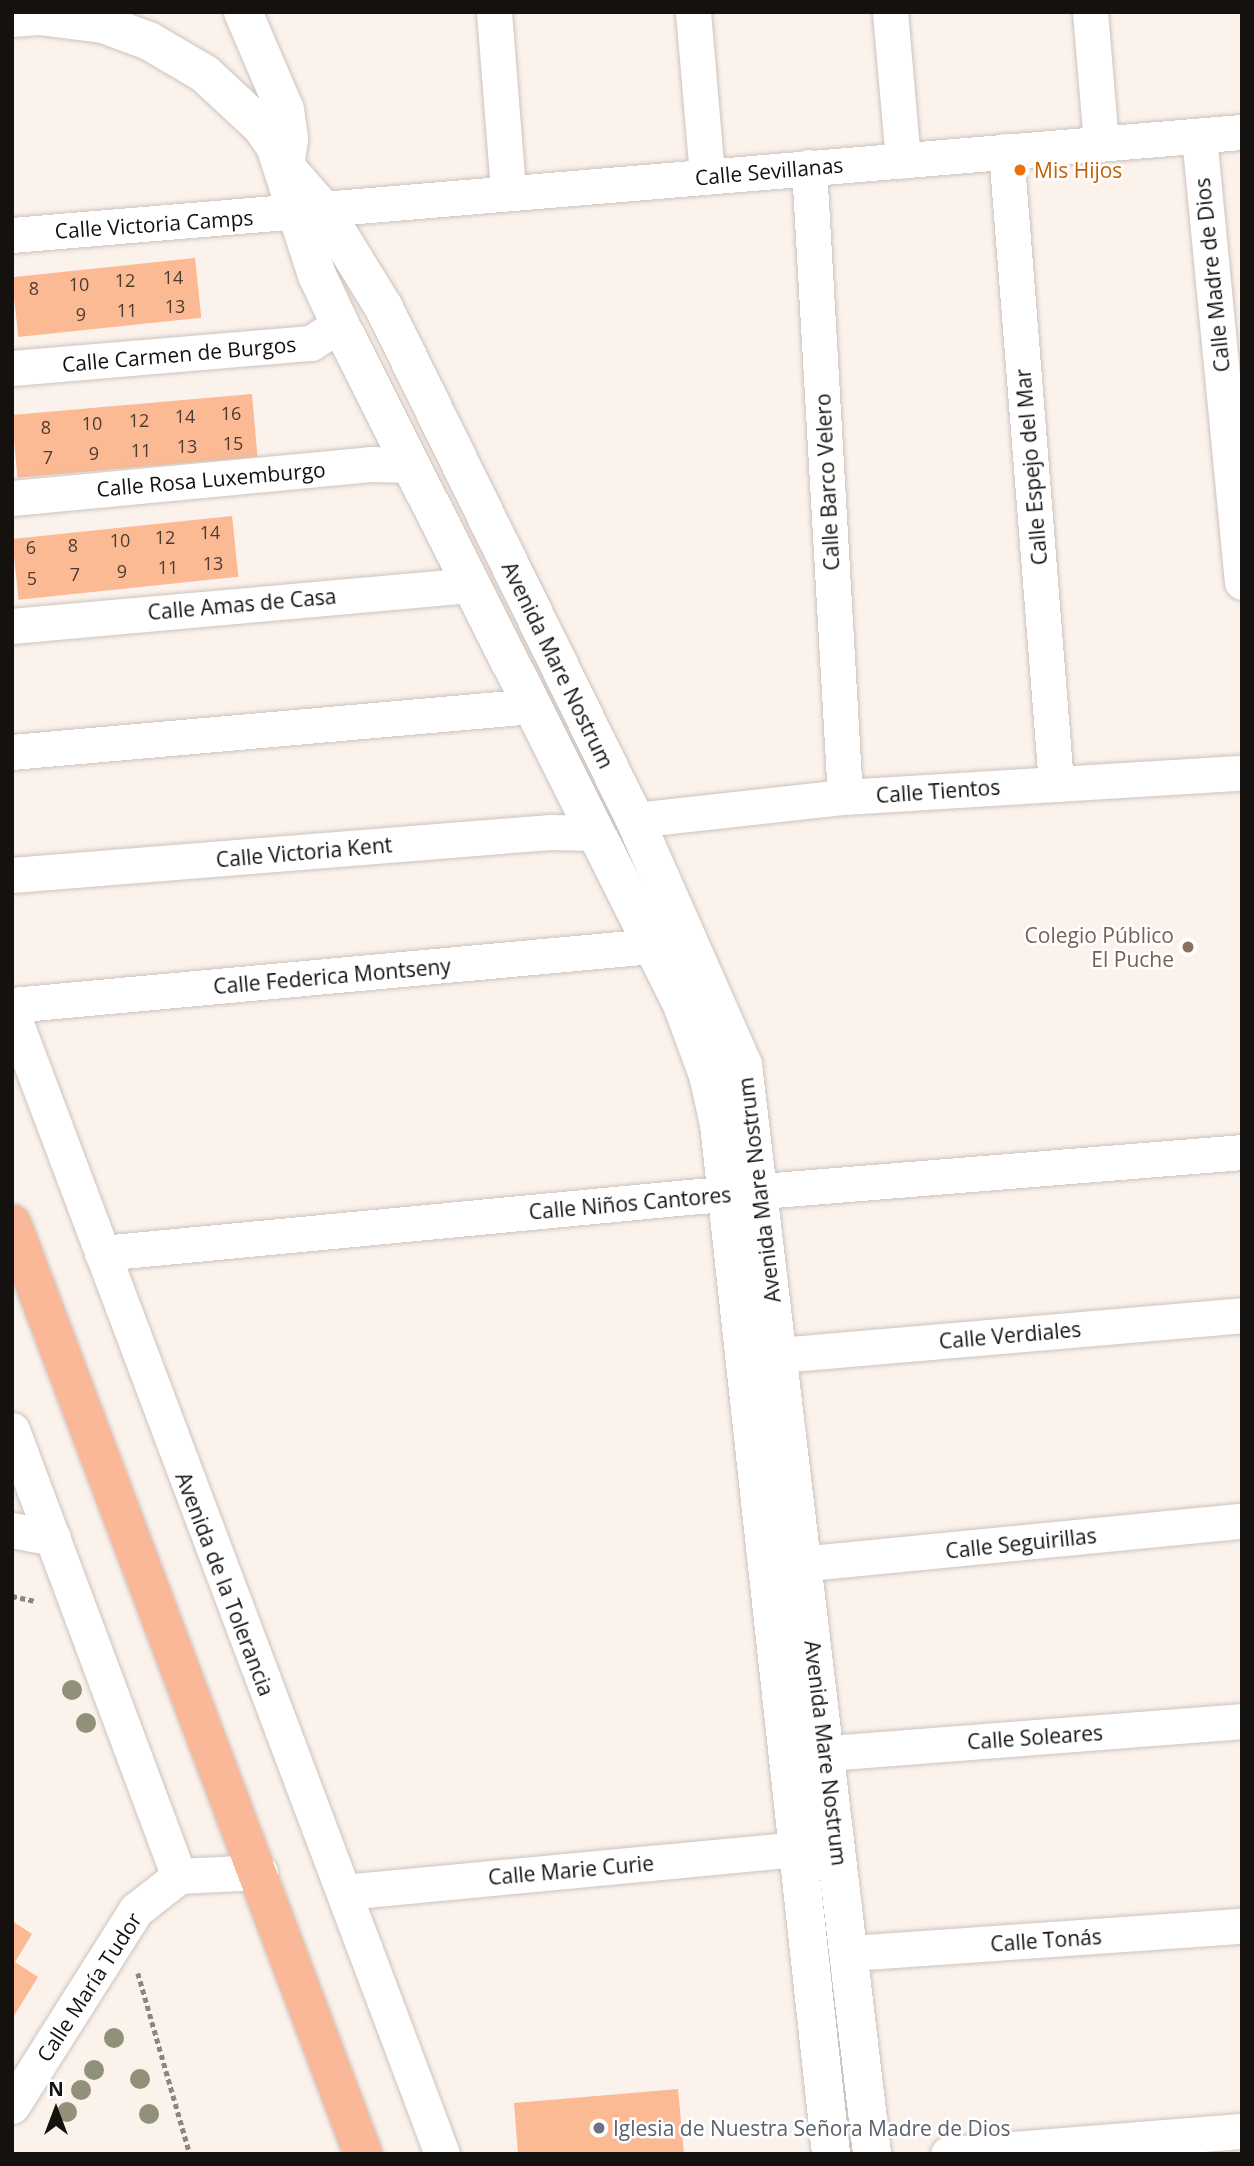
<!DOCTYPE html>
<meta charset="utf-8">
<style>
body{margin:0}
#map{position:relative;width:1254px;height:2166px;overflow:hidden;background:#fcf2ec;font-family:"Open Sans",sans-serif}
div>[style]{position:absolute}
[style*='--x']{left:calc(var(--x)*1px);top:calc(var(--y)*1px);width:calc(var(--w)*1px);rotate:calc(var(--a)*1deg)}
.building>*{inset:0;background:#fbba94;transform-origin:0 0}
.path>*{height:4.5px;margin-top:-2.25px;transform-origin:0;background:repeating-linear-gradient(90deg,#8c8581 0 5px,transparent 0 8.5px)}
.roads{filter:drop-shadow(0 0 2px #cdc3bd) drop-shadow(0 0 2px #cdc3bd)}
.street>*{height:35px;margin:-17.5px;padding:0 17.5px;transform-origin:17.5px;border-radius:17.5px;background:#fff}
.secondary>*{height:38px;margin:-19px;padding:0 19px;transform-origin:19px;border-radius:19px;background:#fff}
.primary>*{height:38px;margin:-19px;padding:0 19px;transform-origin:19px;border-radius:19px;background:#fbb899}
.trees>*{width:20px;height:20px;margin:-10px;border-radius:50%;background:#919079}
.dots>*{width:19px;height:19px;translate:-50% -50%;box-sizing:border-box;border:4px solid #fff;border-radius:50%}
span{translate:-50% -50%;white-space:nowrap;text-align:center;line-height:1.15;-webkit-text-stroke:5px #fff;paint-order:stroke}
.number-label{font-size:18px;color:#4e3b30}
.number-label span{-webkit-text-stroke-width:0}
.food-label{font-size:21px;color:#c56008}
.left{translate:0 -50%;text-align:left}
.street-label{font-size:21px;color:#14110f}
.education-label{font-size:21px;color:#785e54}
.right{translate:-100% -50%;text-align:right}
.worship-label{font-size:21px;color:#5b616d}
.frame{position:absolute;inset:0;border:14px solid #14110f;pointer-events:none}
.north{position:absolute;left:21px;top:2075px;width:70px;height:70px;-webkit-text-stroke:5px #fff;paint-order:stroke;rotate:0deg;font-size:19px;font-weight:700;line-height:28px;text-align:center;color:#14110f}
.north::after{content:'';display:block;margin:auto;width:24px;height:32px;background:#14110f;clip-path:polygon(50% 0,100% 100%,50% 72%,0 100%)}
</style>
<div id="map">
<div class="building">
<div style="left:195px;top:258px;width:60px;height:184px;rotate:84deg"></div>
<div style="left:252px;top:394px;width:63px;height:241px;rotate:85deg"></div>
<div style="left:232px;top:516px;width:61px;height:221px;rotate:84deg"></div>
<div style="clip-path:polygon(12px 1921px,32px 1934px,15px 1962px,38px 1977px,12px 2019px)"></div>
<div style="clip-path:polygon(678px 2089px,684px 2154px,518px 2154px,514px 2103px)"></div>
</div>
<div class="path">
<div style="--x:12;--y:1596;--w:25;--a:12"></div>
<div style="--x:138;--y:1973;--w:188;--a:74"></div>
</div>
<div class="roads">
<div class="street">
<div style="--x:494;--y:12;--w:180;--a:85.5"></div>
<div style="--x:693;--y:12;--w:165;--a:85.1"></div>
<div style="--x:890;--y:12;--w:149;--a:85"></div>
<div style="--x:1090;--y:12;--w:132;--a:85.2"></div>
<div style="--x:1199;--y:136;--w:448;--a:84.5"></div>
<div style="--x:1006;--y:151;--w:635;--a:85.48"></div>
<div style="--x:809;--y:167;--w:631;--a:86.73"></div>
<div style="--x:12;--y:235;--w:1234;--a:-4.79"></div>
<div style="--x:12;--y:368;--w:300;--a:-4.8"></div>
<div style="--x:311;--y:343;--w:35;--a:-33"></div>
<div style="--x:12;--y:498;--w:360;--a:-5.4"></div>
<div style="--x:370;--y:464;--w:40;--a:1.4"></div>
<div style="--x:12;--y:626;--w:462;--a:-5.1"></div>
<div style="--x:12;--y:752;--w:523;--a:-5.05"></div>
<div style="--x:635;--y:820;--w:211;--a:-6.3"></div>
<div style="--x:845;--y:797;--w:398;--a:-3.5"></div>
<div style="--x:12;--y:875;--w:540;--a:-4.57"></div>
<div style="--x:550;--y:832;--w:46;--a:1.2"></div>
<div style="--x:12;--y:1005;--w:643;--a:-5.27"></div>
<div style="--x:12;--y:1013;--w:1219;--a:69.35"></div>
<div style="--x:102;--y:1253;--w:589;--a:-5.46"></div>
<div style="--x:688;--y:1197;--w:556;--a:-4.64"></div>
<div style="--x:779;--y:1355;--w:465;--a:-4.9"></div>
<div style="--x:12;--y:1430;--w:476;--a:69.5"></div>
<div style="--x:12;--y:1530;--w:42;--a:11"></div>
<div style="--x:800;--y:1564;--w:444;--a:-5.6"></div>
<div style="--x:828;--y:1753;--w:415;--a:-4.4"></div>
<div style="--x:344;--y:1892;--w:455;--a:-5.4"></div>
<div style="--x:851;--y:1953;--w:392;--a:-4"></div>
<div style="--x:12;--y:2106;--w:232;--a:-57.7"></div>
<div style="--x:136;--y:1910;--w:55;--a:-38.3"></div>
<div style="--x:179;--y:1876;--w:81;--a:-2.8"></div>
<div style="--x:948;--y:2154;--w:295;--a:-4.5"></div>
</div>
<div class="secondary">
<div style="--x:243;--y:12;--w:107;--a:66.8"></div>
<div style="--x:285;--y:110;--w:29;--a:82"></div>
<div style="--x:289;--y:139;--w:27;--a:98"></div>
<div style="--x:12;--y:18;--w:27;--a:-4"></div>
<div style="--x:39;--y:16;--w:64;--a:7.1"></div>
<div style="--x:103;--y:24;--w:49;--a:20.3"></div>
<div style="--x:149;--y:41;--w:65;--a:30.5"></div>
<div style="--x:205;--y:74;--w:76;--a:42.9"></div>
<div style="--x:261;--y:126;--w:24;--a:55"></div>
<div style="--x:275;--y:146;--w:136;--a:72"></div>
<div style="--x:317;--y:275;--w:54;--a:64.9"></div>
<div style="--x:340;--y:324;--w:759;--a:63.3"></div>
<div style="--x:681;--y:1002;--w:78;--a:69.7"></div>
<div style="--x:708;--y:1075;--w:50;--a:77.3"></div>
<div style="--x:719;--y:1124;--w:1036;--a:83.79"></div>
<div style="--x:289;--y:171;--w:55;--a:48.7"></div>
<div style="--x:325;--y:212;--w:113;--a:58.4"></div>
<div style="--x:384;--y:308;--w:570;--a:63.88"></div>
<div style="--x:635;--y:820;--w:268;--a:66.2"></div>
<div style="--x:743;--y:1065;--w:1097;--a:83.24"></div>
</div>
<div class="primary">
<div style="--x:12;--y:1224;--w:994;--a:69.32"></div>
</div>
</div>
<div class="trees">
<div style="left:72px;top:1690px"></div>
<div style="left:86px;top:1723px"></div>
<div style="left:114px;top:2038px"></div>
<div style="left:94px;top:2070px"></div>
<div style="left:140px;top:2079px"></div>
<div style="left:81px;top:2090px"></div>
<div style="left:67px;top:2112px"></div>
<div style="left:149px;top:2114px"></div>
</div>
<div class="dots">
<div style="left:1020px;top:170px;background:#e8710a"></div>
<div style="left:1188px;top:947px;background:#8d6e63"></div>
<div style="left:599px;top:2128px;background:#6b7280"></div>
</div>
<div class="number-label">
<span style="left:173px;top:277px">14</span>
<span style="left:125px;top:280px">12</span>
<span style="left:79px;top:284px">10</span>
<span style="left:34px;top:288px">8</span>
<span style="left:175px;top:306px">13</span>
<span style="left:127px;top:310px">11</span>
<span style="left:81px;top:314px">9</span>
<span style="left:231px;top:413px">16</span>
<span style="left:185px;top:416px">14</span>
<span style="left:139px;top:420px">12</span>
<span style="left:92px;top:423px">10</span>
<span style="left:46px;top:427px">8</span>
<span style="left:233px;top:443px">15</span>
<span style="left:187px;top:446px">13</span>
<span style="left:141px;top:450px">11</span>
<span style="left:94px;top:453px">9</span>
<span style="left:48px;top:457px">7</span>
<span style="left:210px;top:532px">14</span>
<span style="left:165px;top:537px">12</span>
<span style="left:120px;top:540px">10</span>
<span style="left:73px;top:545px">8</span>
<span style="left:31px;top:547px">6</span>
<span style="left:213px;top:563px">13</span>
<span style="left:168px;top:567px">11</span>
<span style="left:122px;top:571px">9</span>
<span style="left:75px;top:574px">7</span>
<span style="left:32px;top:578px">5</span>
</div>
<div class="food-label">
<span class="left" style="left:1034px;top:170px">Mis Hijos</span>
</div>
<div class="street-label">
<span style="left:769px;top:171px;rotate:-5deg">Calle Sevillanas</span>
<span style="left:154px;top:224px;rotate:-4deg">Calle Victoria Camps</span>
<span style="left:1212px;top:275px;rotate:-96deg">Calle Madre de Dios</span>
<span style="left:179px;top:354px;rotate:-5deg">Calle Carmen de Burgos</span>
<span style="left:1031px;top:467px;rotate:-95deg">Calle Espejo del Mar</span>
<span style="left:211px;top:479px;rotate:-5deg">Calle Rosa Luxemburgo</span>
<span style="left:827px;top:482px;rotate:-93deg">Calle Barco Velero</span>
<span style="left:242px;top:604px;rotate:-5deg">Calle Amas de Casa</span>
<span style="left:558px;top:665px;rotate:64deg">Avenida Mare Nostrum</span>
<span style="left:938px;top:791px;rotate:-4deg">Calle Tientos</span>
<span style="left:304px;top:852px;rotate:-5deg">Calle Victoria Kent</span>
<span style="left:332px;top:976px;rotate:-5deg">Calle Federica Montseny</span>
<span style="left:759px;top:1190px;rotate:-97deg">Avenida Mare Nostrum</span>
<span style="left:630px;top:1203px;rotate:-5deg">Calle Niños Cantores</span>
<span style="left:1010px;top:1335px;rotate:-5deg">Calle Verdiales</span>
<span style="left:1021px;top:1543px;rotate:-6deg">Calle Seguirillas</span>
<span style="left:225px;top:1584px;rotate:69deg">Avenida de la Tolerancia</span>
<span style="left:1035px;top:1737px;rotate:-4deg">Calle Soleares</span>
<span style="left:826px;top:1753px;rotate:83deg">Avenida Mare Nostrum</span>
<span style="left:571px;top:1870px;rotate:-5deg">Calle Marie Curie</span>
<span style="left:1046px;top:1940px;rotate:-4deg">Calle Tonás</span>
<span style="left:89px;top:1987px;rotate:-57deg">Calle María Tudor</span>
</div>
<div class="education-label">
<span class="right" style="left:1174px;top:947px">Colegio Público<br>El Puche</span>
</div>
<div class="worship-label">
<span class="left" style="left:613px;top:2128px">Iglesia de Nuestra Señora Madre de Dios</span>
</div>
<div class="frame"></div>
<div class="north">N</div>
</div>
